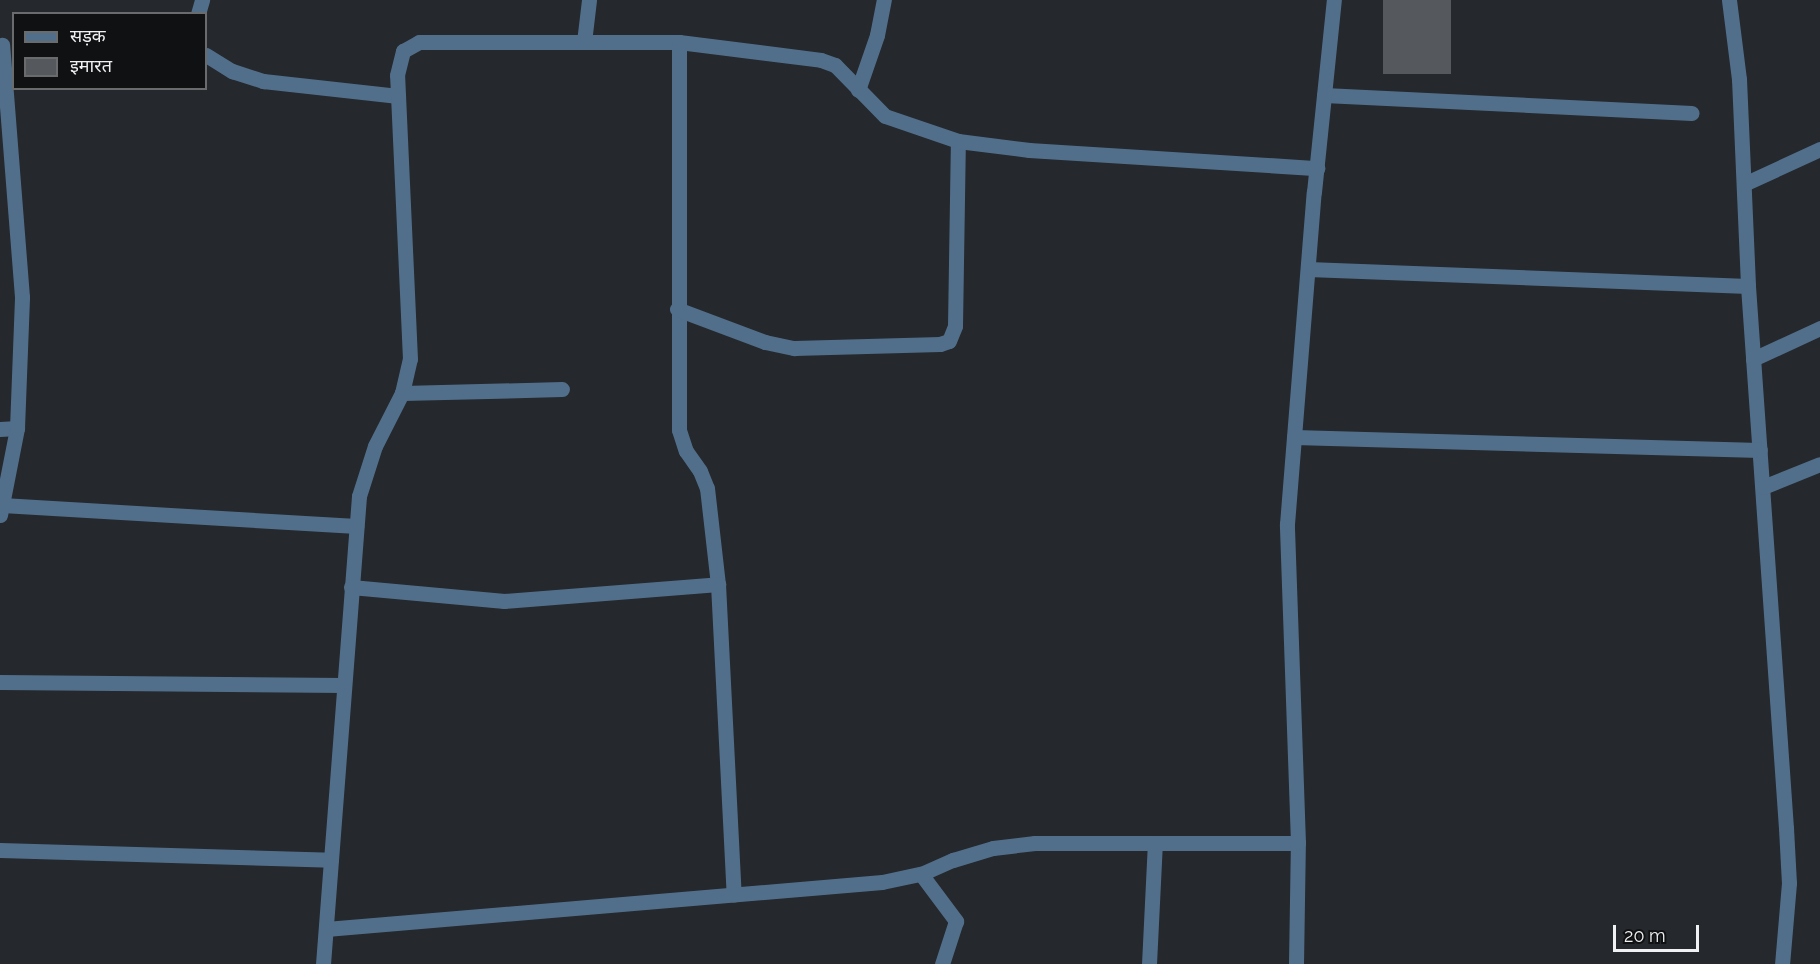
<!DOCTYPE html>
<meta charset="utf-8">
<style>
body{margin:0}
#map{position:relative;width:1820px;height:964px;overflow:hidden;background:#25282c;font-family:Raleway,"Noto Sans Devanagari",sans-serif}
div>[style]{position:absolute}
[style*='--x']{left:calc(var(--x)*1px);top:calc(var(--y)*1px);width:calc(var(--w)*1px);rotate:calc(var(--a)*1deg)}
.building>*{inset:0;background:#55585c;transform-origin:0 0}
.minor>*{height:15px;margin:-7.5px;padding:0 7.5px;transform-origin:7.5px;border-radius:7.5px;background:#516f8b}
span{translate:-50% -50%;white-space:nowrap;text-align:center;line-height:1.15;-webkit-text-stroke:4.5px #101112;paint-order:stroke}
.legend{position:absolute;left:12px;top:12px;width:195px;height:78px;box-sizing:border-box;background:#101112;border:2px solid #696b6c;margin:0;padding:8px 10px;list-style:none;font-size:18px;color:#eff1f3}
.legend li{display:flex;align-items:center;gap:12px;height:30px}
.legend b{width:30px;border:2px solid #696b6c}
.scale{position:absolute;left:1613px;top:925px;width:86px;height:27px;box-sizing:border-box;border:3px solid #eff1f3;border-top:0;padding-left:8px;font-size:18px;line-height:21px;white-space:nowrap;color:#eff1f3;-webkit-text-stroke:4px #101112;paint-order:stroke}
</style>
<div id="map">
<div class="building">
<div style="left:1383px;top:0;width:68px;height:74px"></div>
</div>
<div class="minor">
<div style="--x:1729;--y:0;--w:80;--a:82.8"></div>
<div style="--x:1739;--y:79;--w:207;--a:87.5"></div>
<div style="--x:1748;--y:286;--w:543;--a:85.99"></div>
<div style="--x:1786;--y:828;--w:55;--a:86.9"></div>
<div style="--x:1789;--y:883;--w:81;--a:94.9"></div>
<div style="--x:198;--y:14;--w:15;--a:-74"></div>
<div style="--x:584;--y:42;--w:42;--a:-83.2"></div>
<div style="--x:679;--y:42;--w:388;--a:90"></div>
<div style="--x:679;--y:430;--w:22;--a:72"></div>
<div style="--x:686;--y:451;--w:24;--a:55"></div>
<div style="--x:700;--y:471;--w:18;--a:68"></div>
<div style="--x:707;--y:488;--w:97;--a:83.5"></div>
<div style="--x:718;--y:584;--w:311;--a:87.1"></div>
<div style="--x:206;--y:55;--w:31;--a:32"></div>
<div style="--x:232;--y:71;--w:33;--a:18"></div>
<div style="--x:263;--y:81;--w:136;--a:6.3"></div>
<div style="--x:858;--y:90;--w:58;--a:-70.9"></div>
<div style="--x:877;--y:35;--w:36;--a:-79"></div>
<div style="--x:1324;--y:95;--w:368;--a:2.8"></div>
<div style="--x:1744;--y:184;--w:84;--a:-24.7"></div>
<div style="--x:1308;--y:269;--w:440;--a:2.2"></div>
<div style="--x:677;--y:309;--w:94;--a:20.6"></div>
<div style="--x:765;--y:342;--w:30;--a:12"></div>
<div style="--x:794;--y:348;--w:146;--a:-1.6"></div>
<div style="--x:940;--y:344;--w:9;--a:-18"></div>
<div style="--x:949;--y:341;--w:16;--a:-68"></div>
<div style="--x:955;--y:326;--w:185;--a:-89.1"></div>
<div style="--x:1753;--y:359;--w:74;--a:-24.8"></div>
<div style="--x:402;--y:393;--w:160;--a:-1.4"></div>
<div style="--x:0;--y:429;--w:17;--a:-3"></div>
<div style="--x:1294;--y:437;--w:466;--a:1.6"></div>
<div style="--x:1763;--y:487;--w:61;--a:-22"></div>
<div style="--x:2;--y:505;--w:355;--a:3.4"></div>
<div style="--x:0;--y:515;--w:89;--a:-78.9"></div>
<div style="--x:17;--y:428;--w:131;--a:-87.8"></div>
<div style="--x:22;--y:297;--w:253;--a:-94.5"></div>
<div style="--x:351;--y:587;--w:154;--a:5.2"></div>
<div style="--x:504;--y:601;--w:215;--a:-4.5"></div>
<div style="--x:0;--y:682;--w:344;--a:0.5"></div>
<div style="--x:0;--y:850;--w:331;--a:1.7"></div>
<div style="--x:921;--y:874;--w:59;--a:53.3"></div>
<div style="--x:956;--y:921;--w:45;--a:108"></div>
<div style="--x:326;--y:929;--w:558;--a:-4.83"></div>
<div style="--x:882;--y:882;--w:40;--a:-12"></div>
<div style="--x:921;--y:874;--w:35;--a:-24"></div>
<div style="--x:953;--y:860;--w:42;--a:-16.7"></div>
<div style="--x:993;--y:848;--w:42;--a:-6.8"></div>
<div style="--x:1035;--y:843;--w:263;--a:0"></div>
<div style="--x:323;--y:964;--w:469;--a:-85.6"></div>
<div style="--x:359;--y:496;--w:52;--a:-72.3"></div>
<div style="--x:375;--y:446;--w:59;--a:-63"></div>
<div style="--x:402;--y:393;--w:35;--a:-77"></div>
<div style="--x:410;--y:359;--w:284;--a:-92.6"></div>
<div style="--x:397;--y:75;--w:25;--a:-76"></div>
<div style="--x:403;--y:51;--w:18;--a:-29"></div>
<div style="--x:419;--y:42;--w:260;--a:0"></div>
<div style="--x:679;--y:42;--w:143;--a:7.2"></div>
<div style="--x:821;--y:60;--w:15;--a:20"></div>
<div style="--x:835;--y:65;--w:71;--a:45.6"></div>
<div style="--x:885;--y:116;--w:77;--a:18.9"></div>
<div style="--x:958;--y:141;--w:72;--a:7.2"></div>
<div style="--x:1029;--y:150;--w:289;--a:3.6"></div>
<div style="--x:1149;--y:964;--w:121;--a:-87.2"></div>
<div style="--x:1296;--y:964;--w:121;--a:-89.1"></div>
<div style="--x:1298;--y:843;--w:319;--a:-92"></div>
<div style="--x:1287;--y:524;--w:333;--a:-85.4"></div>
<div style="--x:1314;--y:192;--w:193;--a:-84.1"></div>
</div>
<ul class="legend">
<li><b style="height:8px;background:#516f8b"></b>सड़क</li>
<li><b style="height:16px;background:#55585c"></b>इमारत</li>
</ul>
<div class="scale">20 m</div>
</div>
